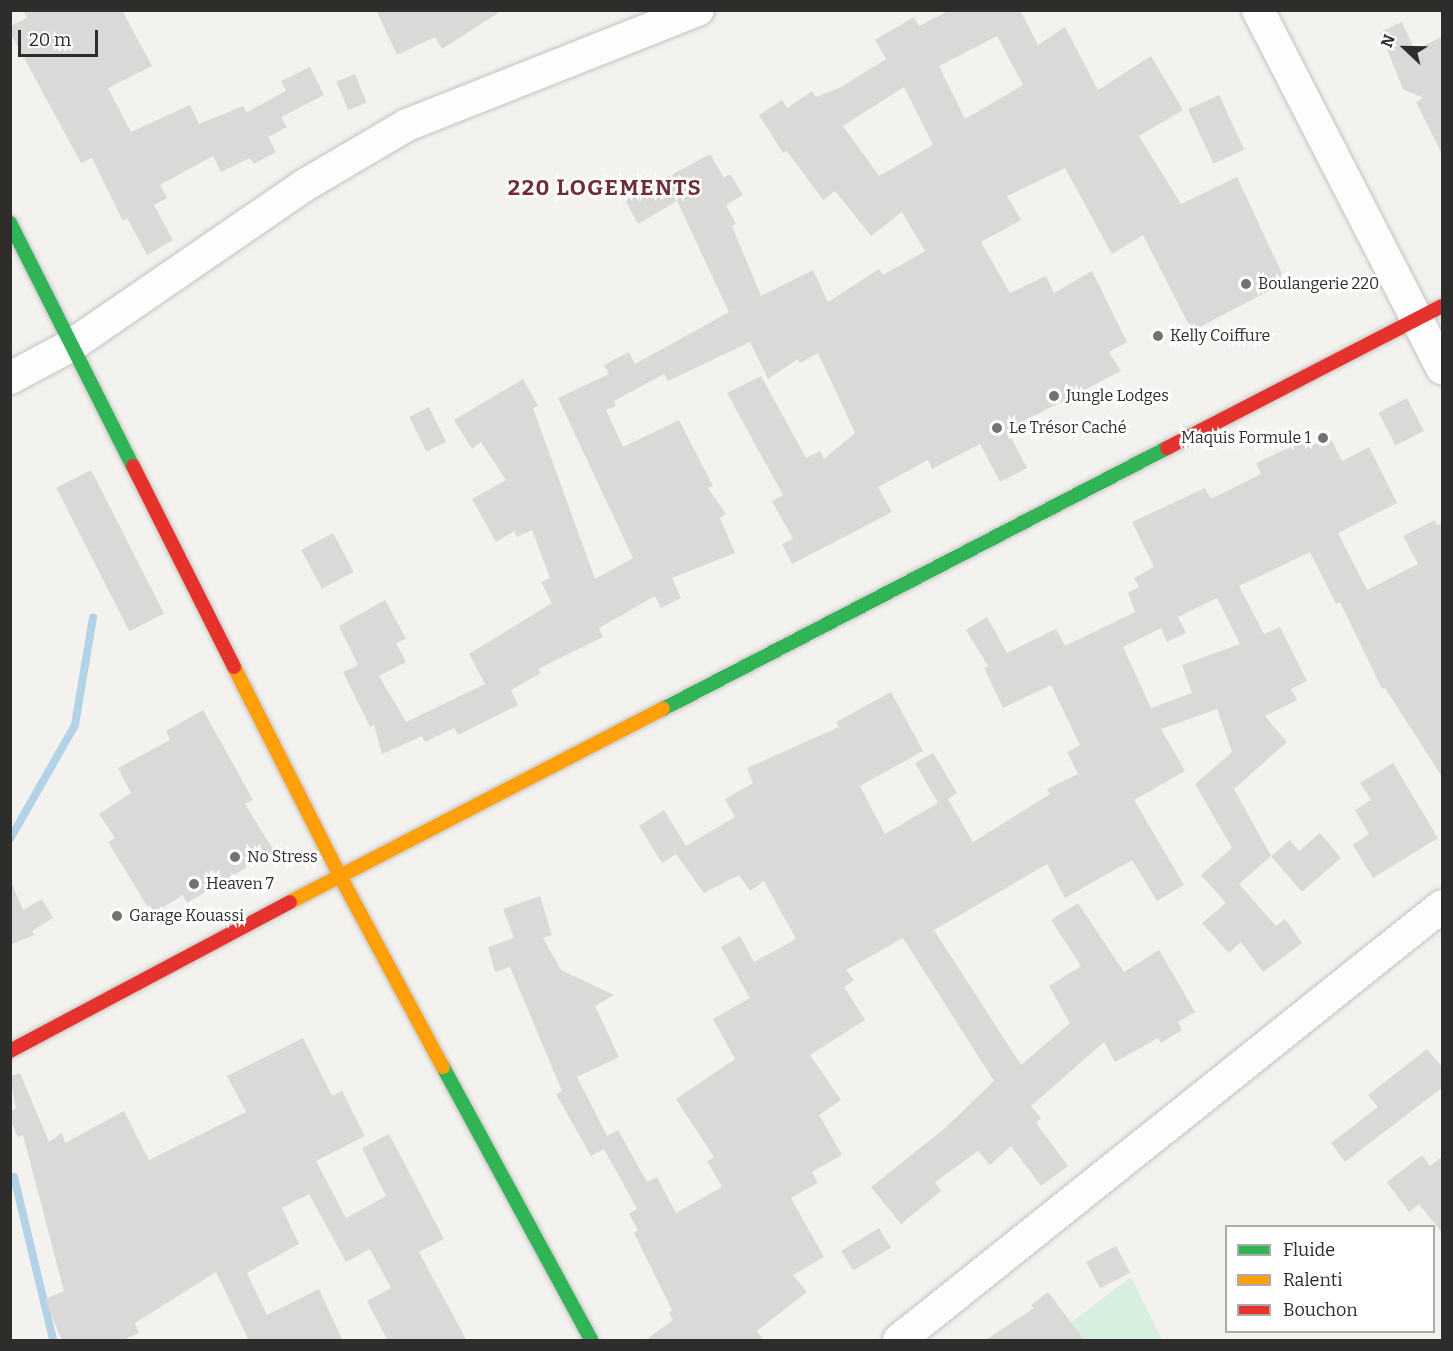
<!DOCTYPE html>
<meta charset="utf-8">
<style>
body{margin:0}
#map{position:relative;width:1453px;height:1351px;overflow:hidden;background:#f4f2ef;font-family:Bitter,serif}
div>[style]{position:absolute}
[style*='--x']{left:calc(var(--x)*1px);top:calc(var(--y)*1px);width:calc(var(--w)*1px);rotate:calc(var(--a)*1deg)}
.green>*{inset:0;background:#d6efde}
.stream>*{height:8px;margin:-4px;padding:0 4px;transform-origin:4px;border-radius:4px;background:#b1d2e7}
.building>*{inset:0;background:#dad9d8;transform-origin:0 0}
.roads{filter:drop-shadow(0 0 2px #c4c2c0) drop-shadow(0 0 2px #c4c2c0)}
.street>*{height:32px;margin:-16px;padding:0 16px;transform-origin:16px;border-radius:16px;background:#fdfdfd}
.fast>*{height:14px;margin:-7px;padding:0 7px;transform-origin:7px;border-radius:7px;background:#30b455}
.slow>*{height:14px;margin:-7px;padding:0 7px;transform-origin:7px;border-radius:7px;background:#ff9f0a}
.jam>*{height:14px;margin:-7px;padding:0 7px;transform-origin:7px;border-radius:7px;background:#e5322d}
.dots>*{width:16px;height:16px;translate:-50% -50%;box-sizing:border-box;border:3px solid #fff;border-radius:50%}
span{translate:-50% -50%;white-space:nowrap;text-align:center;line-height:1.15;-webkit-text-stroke:5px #fff;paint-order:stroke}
.poi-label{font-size:16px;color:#2e2d2b}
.left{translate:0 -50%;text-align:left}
.right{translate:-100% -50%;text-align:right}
.district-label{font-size:22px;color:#722c37;font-weight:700;letter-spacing:1.5px}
.frame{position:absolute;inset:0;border:12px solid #2e2d2b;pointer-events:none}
.legend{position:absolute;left:1225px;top:1225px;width:210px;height:108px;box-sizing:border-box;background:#fff;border:2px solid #ababaa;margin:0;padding:8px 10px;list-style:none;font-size:18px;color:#2e2d2b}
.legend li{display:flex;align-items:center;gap:12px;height:30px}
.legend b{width:30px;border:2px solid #ababaa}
.north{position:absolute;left:1375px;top:18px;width:60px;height:60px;-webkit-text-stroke:4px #fff;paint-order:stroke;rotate:292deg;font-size:16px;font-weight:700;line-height:24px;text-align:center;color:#2e2d2b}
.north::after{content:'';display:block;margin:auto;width:21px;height:27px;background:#2e2d2b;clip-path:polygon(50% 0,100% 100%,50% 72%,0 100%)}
.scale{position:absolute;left:18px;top:30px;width:80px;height:27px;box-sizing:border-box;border:3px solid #2e2d2b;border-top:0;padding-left:8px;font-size:18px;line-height:21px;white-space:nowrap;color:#2e2d2b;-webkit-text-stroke:4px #fff;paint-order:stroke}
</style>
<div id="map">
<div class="green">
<div style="clip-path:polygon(1131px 1277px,1162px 1340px,1048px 1340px)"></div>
</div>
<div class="stream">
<div style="--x:10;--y:839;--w:131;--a:-60.3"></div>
<div style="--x:75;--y:725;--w:109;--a:-80.5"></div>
<div style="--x:14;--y:1177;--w:168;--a:76.5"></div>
</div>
<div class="building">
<div style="clip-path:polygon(23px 10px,122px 10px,152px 66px,108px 88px,131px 132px,190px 105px,199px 124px,243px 106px,247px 112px,286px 91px,281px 81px,310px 67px,324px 95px,281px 117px,287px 127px,268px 137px,276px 152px,254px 164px,250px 158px,221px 172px,213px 156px,160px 185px,167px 198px,154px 205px,173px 240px,147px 255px,127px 218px,123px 221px,92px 158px,81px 163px,10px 32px,10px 26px,27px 18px)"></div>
<div style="clip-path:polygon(376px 10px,503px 10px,442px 49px,435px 37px,397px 55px)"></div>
<div style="clip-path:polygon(evenodd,950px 10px,1020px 10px,1038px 45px,1065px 27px,1098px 90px,1151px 56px,1183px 110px,1139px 136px,1181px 204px,1237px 177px,1286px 282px,1192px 331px,1143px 235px,1112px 254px,1065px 168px,1007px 196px,1021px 220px,981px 242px,1010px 293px,1046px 276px,1054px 293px,1092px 271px,1127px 342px,1109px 352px,1121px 371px,1007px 430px,1027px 468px,1000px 482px,980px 444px,932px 469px,928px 460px,878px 487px,892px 512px,792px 564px,782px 544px,793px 539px,772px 501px,783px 495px,727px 393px,761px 376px,806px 458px,820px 451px,824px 459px,855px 433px,818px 353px,800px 363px,798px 359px,768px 379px,750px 342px,668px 381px,664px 374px,614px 401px,616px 406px,606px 410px,623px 447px,679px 420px,713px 486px,708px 488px,726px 514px,720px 518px,735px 553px,672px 578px,681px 598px,661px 608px,655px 596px,599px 628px,603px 637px,538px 669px,541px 673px,511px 690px,518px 705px,458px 735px,454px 728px,425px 742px,422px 736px,382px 754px,374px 725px,370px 727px,343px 672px,358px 665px,339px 626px,385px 600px,406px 639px,396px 643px,406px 662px,379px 676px,406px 722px,485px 684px,469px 654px,552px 603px,541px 582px,550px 578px,532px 530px,517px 537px,514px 531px,496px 542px,472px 499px,506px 480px,481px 442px,472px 449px,454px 420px,523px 379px,538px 406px,533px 408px,595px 579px,633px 558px,558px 398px,609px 374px,604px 365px,629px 352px,635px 364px,729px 312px,677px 201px,638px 224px,625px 200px,710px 154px,724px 178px,730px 174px,743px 195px,726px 205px,736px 224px,732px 226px,761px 296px,813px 270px,828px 302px,879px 269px,883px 275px,925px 251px,902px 212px,871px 236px,835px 191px,823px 200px,787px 151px,783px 153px,759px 115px,782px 100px,787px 108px,812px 91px,816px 97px,841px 87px,886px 59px,875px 40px,914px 17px,919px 26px,950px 10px,997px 36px,1023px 85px,965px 119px,939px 66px,997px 36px,950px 10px,904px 87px,933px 145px,879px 176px,843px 126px,904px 87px)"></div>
<div style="clip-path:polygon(1402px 22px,1415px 50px,1443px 36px,1443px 156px,1416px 102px,1423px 98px,1403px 89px,1380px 32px)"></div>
<div style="left:355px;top:74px;width:31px;height:20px;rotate:68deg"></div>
<div style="left:1219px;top:95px;width:60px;height:34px;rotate:65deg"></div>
<div style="left:1407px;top:398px;width:37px;height:32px;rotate:63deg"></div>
<div style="left:429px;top:407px;width:39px;height:22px;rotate:64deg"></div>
<div style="clip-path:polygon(evenodd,1330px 437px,1342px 461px,1369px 447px,1397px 503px,1338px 533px,1367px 590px,1418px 564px,1403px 536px,1435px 520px,1437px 525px,1443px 522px,1443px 778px,1385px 688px,1382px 689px,1340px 602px,1336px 604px,1310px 552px,1239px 586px,1264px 634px,1280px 627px,1307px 681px,1291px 689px,1297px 700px,1265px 716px,1287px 742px,1234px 789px,1271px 856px,1239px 884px,1276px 926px,1285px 919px,1302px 943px,1263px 972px,1241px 942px,1229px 953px,1202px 923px,1226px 903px,1201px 875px,1232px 848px,1195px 784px,1232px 752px,1217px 709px,1161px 729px,1185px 771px,1134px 800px,1184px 885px,1157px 901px,1132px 860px,1065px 898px,1047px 864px,934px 930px,1021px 1065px,1070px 1023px,1049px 986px,1081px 966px,1051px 920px,1078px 903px,1124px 972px,1159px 950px,1195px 1012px,1178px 1022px,1182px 1030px,1161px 1043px,1158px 1038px,1115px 1062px,1104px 1042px,1031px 1106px,1041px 1118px,1036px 1123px,1068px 1166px,1041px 1186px,1011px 1146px,990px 1165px,978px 1151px,935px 1182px,941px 1191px,901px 1224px,871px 1187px,944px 1129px,994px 1081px,903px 938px,846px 970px,854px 980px,844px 987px,865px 1020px,810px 1055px,841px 1100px,819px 1115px,842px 1155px,812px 1172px,818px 1183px,791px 1198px,824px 1257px,793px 1275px,807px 1292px,757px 1331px,764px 1341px,644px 1341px,673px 1320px,669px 1313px,672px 1310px,634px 1233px,638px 1230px,629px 1214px,637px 1209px,604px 1149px,591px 1156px,556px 1094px,562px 1091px,510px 967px,495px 972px,488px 947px,514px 938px,503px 909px,540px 896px,552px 935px,543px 938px,561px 970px,614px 995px,595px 1006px,619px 1057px,577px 1077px,607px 1136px,618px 1130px,647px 1182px,657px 1177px,676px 1213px,722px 1187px,707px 1161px,714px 1157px,676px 1099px,735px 1059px,713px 1019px,750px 998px,721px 947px,740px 936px,754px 962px,796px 939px,764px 881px,750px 891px,739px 875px,704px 893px,676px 854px,662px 863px,639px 826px,664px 810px,686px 846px,735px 817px,725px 799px,753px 783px,747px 768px,839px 727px,836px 722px,891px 692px,923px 751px,860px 786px,885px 834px,938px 803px,915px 763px,933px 753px,957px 793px,948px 799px,973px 842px,1050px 794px,1047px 789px,1078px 774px,1067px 752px,1080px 745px,1051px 685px,1003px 708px,984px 668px,988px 666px,966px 630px,987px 617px,1007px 653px,1056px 629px,1065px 646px,1135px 612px,1128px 593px,1139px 587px,1134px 578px,1154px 567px,1132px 522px,1205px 488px,1211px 499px,1261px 474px,1256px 463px,1307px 439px,1311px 446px,1330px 437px,1217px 598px,1240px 644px,1182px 665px,1192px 693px,1151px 708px,1123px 647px,1161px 628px,1167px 642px,1186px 633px,1178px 617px,1217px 598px)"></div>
<div style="left:91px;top:470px;width:161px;height:39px;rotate:63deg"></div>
<div style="left:333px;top:533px;width:44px;height:36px;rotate:62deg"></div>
<div style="clip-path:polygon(203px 710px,253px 800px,245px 804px,274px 851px,187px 903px,183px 895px,152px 914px,108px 842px,115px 838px,99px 814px,131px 793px,118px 768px,170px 740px,166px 731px)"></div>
<div style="clip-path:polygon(1393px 763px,1438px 838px,1373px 878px,1353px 845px,1369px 834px,1355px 810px,1371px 800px,1360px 783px)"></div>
<div style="clip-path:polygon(1320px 833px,1341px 858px,1302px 892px,1271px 856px,1290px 840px,1299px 851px)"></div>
<div style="clip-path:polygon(10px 879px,23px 910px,42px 899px,53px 918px,32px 931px,34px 935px,10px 945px)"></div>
<div style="clip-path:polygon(303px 1038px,332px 1096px,342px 1091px,365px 1136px,316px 1161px,346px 1218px,386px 1196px,362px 1148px,389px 1134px,444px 1239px,419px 1252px,467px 1341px,388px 1341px,367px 1301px,391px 1288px,370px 1249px,346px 1262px,309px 1194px,282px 1208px,299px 1244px,247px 1273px,267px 1315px,319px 1289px,343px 1341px,249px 1341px,216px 1272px,135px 1323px,139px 1333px,121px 1341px,62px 1341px,45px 1299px,64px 1291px,23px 1135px,18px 1137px,10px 1119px,10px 1111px,16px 1109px,10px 1076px,20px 1073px,49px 1142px,62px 1133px,65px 1143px,124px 1111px,149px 1160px,246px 1112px,227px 1076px)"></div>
<div style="clip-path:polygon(1427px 1049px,1443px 1068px,1443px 1087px,1345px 1162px,1331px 1143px,1378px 1107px,1368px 1095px)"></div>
<div style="clip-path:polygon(1422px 1155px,1430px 1166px,1443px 1156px,1443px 1234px,1419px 1204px,1409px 1212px,1387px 1182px)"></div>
<div style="left:879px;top:1228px;width:23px;height:44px;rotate:59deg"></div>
<div style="left:1116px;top:1246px;width:30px;height:34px;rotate:62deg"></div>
<div style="clip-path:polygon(1048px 1292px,1085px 1341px,984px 1341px,1034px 1308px,1031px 1305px)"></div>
</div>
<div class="roads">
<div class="street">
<div style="--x:1258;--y:10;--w:403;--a:62.8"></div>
<div style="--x:10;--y:378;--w:70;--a:-28"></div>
<div style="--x:72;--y:345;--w:283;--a:-34.5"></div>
<div style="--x:305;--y:185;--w:118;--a:-30.5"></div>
<div style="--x:407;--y:125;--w:313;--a:-21.6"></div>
<div style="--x:899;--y:1340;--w:695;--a:-38.63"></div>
</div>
<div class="fast">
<div style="--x:10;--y:223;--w:272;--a:63.2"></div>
<div style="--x:663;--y:709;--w:568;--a:-27.38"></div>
<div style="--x:443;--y:1067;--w:311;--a:61.5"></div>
</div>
<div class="slow">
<div style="--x:234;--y:667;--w:234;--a:63.1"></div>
<div style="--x:340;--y:876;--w:217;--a:61.7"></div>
<div style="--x:290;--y:902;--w:420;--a:-27.4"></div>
</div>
<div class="jam">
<div style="--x:1167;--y:448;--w:309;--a:-27.3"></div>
<div style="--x:133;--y:466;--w:225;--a:63.3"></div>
<div style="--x:10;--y:1051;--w:317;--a:-28"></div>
</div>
</div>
<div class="dots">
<div style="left:1246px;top:284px;background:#737270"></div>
<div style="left:1158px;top:336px;background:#737270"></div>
<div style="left:1054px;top:396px;background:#737270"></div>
<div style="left:997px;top:428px;background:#737270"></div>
<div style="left:1323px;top:438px;background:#737270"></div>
<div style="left:235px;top:857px;background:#737270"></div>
<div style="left:194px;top:884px;background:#737270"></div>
<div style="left:117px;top:916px;background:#737270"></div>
</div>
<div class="poi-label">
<span class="left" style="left:1258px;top:284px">Boulangerie 220</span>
<span class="left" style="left:1170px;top:336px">Kelly Coiffure</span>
<span class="left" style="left:1066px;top:396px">Jungle Lodges</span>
<span class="left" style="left:1009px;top:428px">Le Trésor Caché</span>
<span class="right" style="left:1311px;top:438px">Maquis Formule 1</span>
<span class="left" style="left:247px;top:857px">No Stress</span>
<span class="left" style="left:206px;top:884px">Heaven 7</span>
<span class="left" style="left:129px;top:916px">Garage Kouassi</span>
</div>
<div class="district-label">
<span style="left:605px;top:188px">220 LOGEMENTS</span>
</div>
<div class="frame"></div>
<ul class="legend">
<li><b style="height:8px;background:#30b455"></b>Fluide</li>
<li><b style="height:8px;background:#ff9f0a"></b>Ralenti</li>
<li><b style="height:8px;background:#e5322d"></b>Bouchon</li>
</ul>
<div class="north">N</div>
<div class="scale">20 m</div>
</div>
